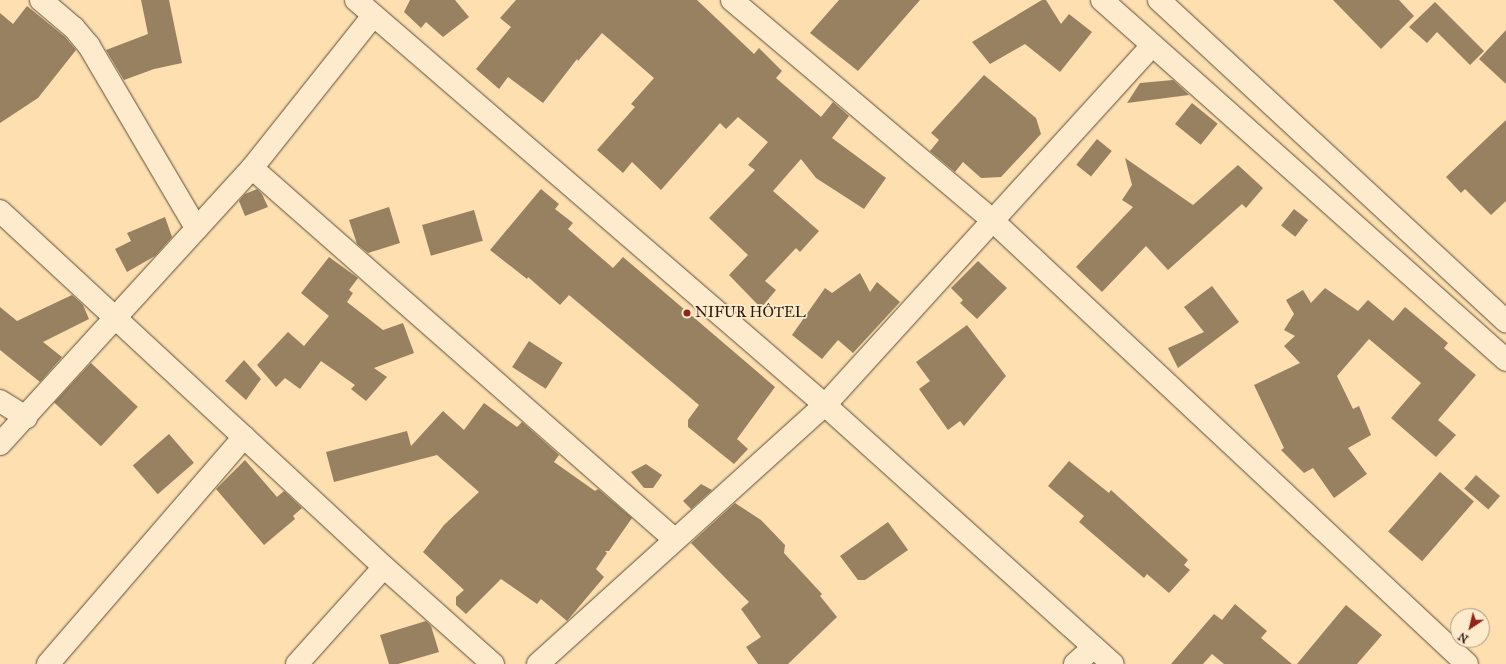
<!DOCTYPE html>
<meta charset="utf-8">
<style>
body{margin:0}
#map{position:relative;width:1506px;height:664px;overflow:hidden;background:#fddfb0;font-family:"IM FELL Great Primer",serif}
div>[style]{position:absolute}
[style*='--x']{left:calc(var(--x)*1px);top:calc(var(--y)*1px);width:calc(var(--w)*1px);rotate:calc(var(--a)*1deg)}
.building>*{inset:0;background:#978161;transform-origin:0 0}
.roads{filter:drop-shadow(0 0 1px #5d4c34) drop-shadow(0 0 1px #5d4c34)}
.minor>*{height:22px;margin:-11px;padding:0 11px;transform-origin:11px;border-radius:11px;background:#feeacc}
.dots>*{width:11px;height:11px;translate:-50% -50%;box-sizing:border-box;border:2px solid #feeacc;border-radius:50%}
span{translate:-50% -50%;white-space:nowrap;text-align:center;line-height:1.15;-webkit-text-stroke:3.5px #feeacc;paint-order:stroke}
.poi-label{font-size:15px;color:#281b0b}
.left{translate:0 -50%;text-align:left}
.north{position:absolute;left:1450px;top:608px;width:40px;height:40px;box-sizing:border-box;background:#feeacc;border:1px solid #a8977f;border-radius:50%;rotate:215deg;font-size:11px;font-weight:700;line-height:16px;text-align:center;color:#281b0b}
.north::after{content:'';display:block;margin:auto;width:14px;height:18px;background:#8f2418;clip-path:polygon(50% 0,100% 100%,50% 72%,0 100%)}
</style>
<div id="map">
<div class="building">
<div style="clip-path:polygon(141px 0,169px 0,182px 63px,154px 69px,124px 80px,106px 50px,148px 34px)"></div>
<div style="clip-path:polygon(410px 0,455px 0,469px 17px,443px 37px,426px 22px,421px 28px,404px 12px)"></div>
<div style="clip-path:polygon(516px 0,697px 0,754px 54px,759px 48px,782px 71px,776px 78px,821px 117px,833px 102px,849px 116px,832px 138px,886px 178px,864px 209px,816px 178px,801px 159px,773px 191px,819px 231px,800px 252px,796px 248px,765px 281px,776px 290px,761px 308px,729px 275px,748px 255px,709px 218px,755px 170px,748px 165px,768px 142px,738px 117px,726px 129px,720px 123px,661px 190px,632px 162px,623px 173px,597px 150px,635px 107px,631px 104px,654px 78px,602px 33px,578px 61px,577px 59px,543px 103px,508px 77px,499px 89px,476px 69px,511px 27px,500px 18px)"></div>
<div style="clip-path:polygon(839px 0,920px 0,858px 71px,810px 33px)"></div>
<div style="clip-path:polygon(1042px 0,1046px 0,1061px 24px,1069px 14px,1092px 32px,1060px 72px,1025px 44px,990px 64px,972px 42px)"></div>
<div style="clip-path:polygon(1333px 0,1399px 0,1414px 16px,1381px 49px)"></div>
<div style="clip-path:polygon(1435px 2px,1484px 51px,1470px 65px,1437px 32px,1427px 43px,1409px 27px)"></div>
<div style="clip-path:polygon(27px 6px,65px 37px,76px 50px,38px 98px,0 123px,0 13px,13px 24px)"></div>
<div style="clip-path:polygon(1506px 30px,1506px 84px,1479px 59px)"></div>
<div style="clip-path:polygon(984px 75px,1036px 118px,1041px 134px,1001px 177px,981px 178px,963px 162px,955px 172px,930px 151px,939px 140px,931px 133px)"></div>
<div style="clip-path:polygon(1173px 80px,1189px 95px,1127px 103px,1140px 83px)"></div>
<div style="left:1192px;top:103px;width:33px;height:27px;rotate:39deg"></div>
<div style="clip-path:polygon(1506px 120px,1506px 201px,1491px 215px,1465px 189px,1461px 193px,1446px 177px)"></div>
<div style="left:1097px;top:139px;width:19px;height:33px;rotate:39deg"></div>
<div style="clip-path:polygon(1125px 158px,1193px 205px,1238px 165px,1263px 188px,1246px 208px,1242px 204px,1168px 270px,1146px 246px,1102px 292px,1076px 267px,1133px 207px,1122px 200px,1132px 185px)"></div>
<div style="clip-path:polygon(257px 189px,262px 194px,268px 207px,245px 216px,239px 201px,245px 194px)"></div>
<div style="clip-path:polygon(541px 189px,559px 204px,555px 209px,573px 223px,568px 229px,613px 268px,623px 257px,775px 387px,737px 439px,748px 449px,734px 464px,688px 427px,688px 420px,699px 405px,569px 295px,560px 305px,528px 277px,527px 279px,490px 250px)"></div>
<div style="clip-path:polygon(389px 207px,400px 243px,368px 253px,357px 244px,349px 220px)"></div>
<div style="left:1294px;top:209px;width:18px;height:21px;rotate:38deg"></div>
<div style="left:474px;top:210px;width:32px;height:54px;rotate:74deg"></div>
<div style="clip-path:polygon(165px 217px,172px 237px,155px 256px,127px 272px,115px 249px,131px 241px,127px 233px)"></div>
<div style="clip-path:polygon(329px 257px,358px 278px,349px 290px,353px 293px,347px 302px,383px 330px,403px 323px,414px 353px,374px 368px,387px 377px,366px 401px,351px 389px,355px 385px,321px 361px,300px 389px,285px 378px,276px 387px,257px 365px,288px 332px,304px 346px,329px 316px,301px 293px)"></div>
<div style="clip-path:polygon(978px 261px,1007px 288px,977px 319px,960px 303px,963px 300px,951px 288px)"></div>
<div style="clip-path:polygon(860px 273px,870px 292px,877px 282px,900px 302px,853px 353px,838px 340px,822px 359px,792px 335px,825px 288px,832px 293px)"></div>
<div style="clip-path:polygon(1212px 286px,1239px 322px,1178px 368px,1168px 348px,1204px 332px,1184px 307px)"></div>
<div style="clip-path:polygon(1325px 288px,1358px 311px,1368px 300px,1393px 321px,1405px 307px,1448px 343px,1444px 348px,1476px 375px,1438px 420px,1456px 435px,1436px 457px,1391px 418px,1421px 383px,1369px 339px,1337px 376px,1353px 409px,1359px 406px,1371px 435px,1348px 448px,1367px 474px,1334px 498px,1313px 468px,1304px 473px,1281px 450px,1284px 448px,1254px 385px,1300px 363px,1284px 346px,1295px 336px,1284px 330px,1294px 314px,1286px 300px,1303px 290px,1311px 303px)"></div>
<div style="clip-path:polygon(72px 295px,83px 305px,89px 319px,43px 342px,62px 357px,40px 382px,0 350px,0 307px,17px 321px)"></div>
<div style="clip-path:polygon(967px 325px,1006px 376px,964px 426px,960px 421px,948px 430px,919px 389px,930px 381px,916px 362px)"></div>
<div style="left:529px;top:341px;width:40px;height:31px;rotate:33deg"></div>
<div style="clip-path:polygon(244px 360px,261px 379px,246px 400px,225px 381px)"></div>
<div style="left:91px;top:363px;width:64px;height:54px;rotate:43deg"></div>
<div style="clip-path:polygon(484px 403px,517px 427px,522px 422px,559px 455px,554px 462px,595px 491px,598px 489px,632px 518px,609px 551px,605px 551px,607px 553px,596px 569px,604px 577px,567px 621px,541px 599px,537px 604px,501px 579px,466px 614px,456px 605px,456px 597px,464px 590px,423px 552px,444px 525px,479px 492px,437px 455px,334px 482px,326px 452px,407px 431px,411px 446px,443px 411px,464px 430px)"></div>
<div style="left:169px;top:434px;width:38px;height:48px;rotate:49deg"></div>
<div style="clip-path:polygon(245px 460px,277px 497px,284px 491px,302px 508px,293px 516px,295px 519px,264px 545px,216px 489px)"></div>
<div style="clip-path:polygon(1069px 461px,1109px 493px,1111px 490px,1188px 560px,1184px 565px,1190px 570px,1169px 593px,1147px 574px,1144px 578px,1079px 522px,1084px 516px,1048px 486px)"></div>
<div style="clip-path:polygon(646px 464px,662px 475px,653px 488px,644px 488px,631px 472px)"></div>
<div style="left:1440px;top:472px;width:45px;height:79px;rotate:41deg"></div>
<div style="left:1476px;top:475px;width:32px;height:18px;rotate:41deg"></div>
<div style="clip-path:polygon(701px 484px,712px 490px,691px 509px,683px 501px)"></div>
<div style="clip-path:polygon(735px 503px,761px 520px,785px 545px,784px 553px,822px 594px,820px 596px,837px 617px,788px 664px,758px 664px,746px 647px,761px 637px,741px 609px,749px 602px,691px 543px)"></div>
<div style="clip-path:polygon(888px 522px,908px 550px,865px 580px,858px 580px,840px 556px)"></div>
<div style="clip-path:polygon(1235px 604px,1267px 631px,1261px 638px,1292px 664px,1224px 664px,1212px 654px,1203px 664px,1171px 664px,1214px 614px,1222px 620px)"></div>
<div style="clip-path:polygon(1346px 605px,1382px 635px,1357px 664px,1297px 664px)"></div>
<div style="clip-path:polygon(426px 621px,431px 626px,439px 652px,398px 664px,389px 664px,380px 635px)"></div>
</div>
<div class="roads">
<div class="minor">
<div style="--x:41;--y:0;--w:43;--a:40.3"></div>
<div style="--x:74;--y:28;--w:23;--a:50"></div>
<div style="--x:89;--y:46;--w:212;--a:59.5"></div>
<div style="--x:356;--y:0;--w:620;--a:40.81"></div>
<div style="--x:825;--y:405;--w:387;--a:42"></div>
<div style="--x:732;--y:0;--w:341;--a:40.2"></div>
<div style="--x:992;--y:220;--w:650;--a:43.07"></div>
<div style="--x:1102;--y:0;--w:541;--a:41.7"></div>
<div style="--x:1159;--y:0;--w:473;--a:42.8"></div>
<div style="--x:252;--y:168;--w:562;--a:41.32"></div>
<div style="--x:0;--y:211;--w:524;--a:42.83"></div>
<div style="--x:384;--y:567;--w:146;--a:41.7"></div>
<div style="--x:0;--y:401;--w:31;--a:32"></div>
<div style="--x:0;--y:444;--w:374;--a:-47.6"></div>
<div style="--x:252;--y:168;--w:194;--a:-51.5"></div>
<div style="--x:48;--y:664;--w:300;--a:-49.2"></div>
<div style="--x:297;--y:664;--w:130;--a:-48.1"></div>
<div style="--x:538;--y:664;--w:387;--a:-42.1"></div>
<div style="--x:825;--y:405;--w:486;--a:-47.7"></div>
<div style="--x:1075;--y:664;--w:25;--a:-42"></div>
</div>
</div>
<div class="dots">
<div style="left:687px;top:313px;background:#8f2418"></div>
</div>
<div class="poi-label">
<span class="left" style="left:695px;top:313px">NIFUR HÔTEL</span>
</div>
<div class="north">N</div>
</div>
